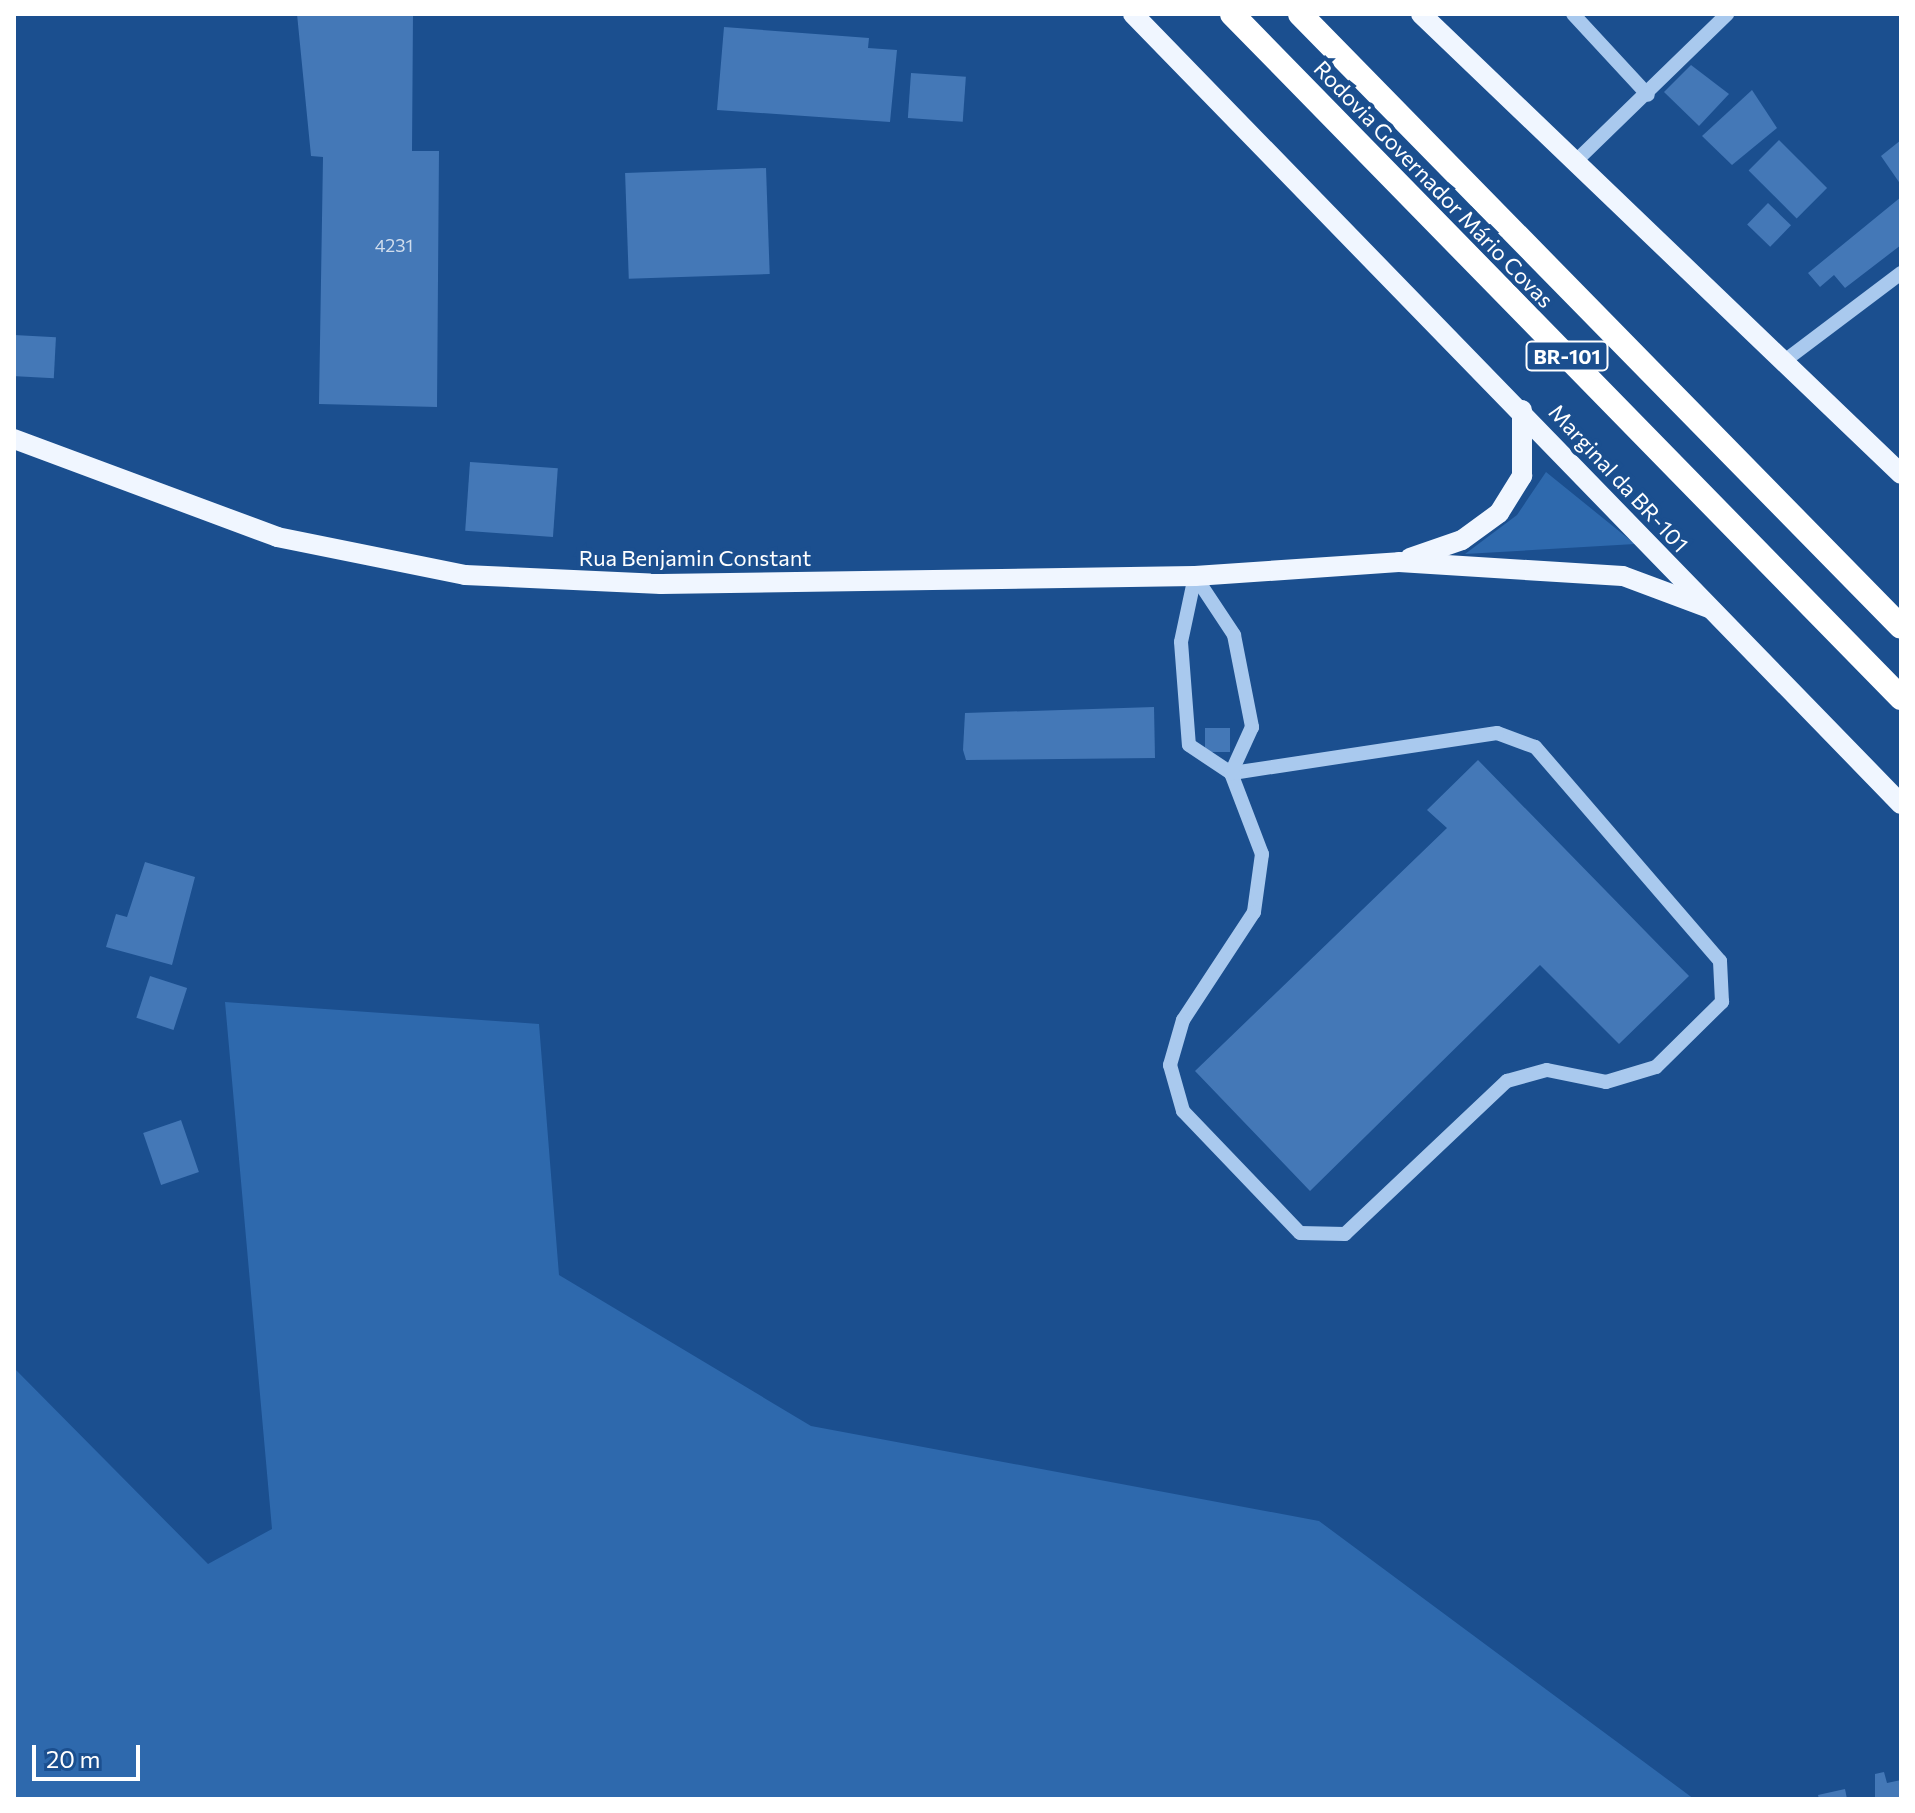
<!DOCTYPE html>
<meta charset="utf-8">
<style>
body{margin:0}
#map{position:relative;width:1915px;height:1813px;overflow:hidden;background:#1b4f8f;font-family:Commissioner,sans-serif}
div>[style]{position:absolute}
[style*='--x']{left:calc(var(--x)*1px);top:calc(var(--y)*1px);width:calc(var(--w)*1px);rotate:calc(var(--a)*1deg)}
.green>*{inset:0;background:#2e69ad}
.building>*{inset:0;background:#4478b7;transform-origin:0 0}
.minor>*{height:14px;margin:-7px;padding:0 7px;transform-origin:7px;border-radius:7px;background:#a9c9ee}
.major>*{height:20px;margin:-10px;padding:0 10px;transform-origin:10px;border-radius:10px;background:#f0f6ff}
.highway>*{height:24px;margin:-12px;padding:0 12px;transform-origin:12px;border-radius:12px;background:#fff}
span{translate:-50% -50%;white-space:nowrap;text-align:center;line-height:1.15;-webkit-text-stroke:8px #1b4f8f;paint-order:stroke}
.number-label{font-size:18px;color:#d0dded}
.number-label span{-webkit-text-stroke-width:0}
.shield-label span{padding:2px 6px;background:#1b4f8f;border:2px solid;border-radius:6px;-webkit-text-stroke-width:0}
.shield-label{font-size:20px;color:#fff;font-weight:700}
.street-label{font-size:22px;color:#fff}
.frame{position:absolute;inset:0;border:16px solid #fff;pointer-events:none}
.scale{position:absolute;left:32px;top:1745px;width:108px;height:36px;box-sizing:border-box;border:4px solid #fff;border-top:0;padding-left:10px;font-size:24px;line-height:28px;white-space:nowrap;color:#fff;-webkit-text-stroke:6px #1b4f8f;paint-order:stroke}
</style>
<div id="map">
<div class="green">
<div style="clip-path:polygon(1546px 472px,1635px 544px,1465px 554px,1517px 515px)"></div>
<div style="clip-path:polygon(225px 1002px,539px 1024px,559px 1275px,811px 1426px,1319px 1521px,1694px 1799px,14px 1799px,14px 1368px,208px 1564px,272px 1529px)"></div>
</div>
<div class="building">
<div style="clip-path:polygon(297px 14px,413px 14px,412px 151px,439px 151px,437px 407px,319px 404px,323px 157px,311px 156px)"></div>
<div style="clip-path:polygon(724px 27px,869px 38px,868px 48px,897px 50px,890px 122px,717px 110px)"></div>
<div style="clip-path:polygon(1691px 65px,1729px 94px,1699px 126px,1664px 92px)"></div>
<div style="left:911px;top:73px;width:55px;height:45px;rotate:4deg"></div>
<div style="clip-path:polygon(1752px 90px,1777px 128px,1732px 165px,1702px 136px)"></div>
<div style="left:1779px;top:140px;width:68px;height:43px;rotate:45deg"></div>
<div style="clip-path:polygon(1901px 140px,1901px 185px,1881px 156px)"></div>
<div style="left:766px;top:168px;width:106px;height:141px;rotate:88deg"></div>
<div style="clip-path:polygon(1901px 197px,1901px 245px,1845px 288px,1834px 275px,1820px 287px,1808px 273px)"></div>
<div style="left:1768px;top:203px;width:32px;height:30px;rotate:44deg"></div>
<div style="left:14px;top:335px;width:42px;height:41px;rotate:3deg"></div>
<div style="left:470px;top:462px;width:88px;height:69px;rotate:4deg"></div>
<div style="clip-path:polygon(1154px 707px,1155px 758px,966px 760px,963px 750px,965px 713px)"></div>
<div style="left:1205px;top:728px;width:25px;height:24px"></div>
<div style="clip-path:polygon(1478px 760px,1689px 976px,1619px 1044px,1540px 965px,1310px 1191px,1195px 1071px,1447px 828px,1427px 810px)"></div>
<div style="clip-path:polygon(145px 862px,195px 877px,172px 965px,106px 947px,116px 914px,127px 917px)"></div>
<div style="left:150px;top:976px;width:39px;height:44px;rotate:18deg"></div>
<div style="left:181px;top:1120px;width:55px;height:40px;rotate:71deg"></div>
<div style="clip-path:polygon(1884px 1772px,1887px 1783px,1901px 1780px,1901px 1799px,1875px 1799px,1875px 1774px)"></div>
<div style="clip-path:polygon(1845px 1789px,1847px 1799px,1819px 1799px,1818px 1795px)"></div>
</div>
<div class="minor">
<div style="--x:1573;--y:14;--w:110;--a:47.2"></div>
<div style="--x:1576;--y:161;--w:211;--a:-44.2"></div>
<div style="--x:1787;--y:359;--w:143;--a:-37"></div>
<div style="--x:1195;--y:576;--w:67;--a:102"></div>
<div style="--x:1181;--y:642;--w:103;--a:85.6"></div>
<div style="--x:1189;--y:745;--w:50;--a:33.7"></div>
<div style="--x:1231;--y:773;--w:87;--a:69.1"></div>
<div style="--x:1262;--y:854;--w:59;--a:97.9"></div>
<div style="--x:1254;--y:912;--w:129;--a:123.3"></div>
<div style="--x:1183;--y:1020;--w:47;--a:106.1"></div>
<div style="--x:1170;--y:1065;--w:48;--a:74.2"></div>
<div style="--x:1183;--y:1111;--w:169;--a:46.2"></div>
<div style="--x:1300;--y:1233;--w:45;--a:1.3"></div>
<div style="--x:1345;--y:1234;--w:223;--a:-43.4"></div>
<div style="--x:1507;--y:1081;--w:41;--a:-15.4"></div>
<div style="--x:1547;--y:1070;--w:60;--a:11.5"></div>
<div style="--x:1606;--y:1082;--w:52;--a:-16.7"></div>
<div style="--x:1656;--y:1067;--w:93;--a:-44.6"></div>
<div style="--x:1722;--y:1002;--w:41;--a:-92.8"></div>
<div style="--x:1720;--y:961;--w:283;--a:-130.8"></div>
<div style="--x:1535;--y:747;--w:40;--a:-159.8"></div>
<div style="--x:1497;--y:733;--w:269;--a:171.4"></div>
<div style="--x:1195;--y:576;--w:71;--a:56.5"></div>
<div style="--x:1234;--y:635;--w:94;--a:78.9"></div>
<div style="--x:1252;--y:727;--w:51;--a:114.5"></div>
</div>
<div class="major">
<div style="--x:1133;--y:14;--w:1102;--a:45.81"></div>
<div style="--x:1421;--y:14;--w:665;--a:43.78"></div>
<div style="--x:14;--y:439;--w:281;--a:20.4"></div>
<div style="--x:277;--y:537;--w:192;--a:11.4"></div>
<div style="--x:465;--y:575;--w:196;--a:2.6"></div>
<div style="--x:661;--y:584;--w:534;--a:-0.86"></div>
<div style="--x:1195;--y:576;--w:204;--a:-3.9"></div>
<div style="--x:1399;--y:562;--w:224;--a:3.6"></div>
<div style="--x:1623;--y:576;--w:92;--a:20.4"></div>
<div style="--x:1410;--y:558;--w:55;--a:-19.1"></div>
<div style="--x:1462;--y:540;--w:46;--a:-36.1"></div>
<div style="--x:1499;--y:513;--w:44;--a:-58.1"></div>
<div style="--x:1522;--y:476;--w:66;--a:-90"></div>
</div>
<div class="highway">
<div style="--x:1232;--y:14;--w:957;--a:45.64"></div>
<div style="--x:1300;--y:14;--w:858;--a:45.57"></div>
</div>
<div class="number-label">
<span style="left:394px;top:245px">4231</span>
</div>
<div class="shield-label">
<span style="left:1567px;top:356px">BR-101</span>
</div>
<div class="street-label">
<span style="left:1434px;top:184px;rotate:46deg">Rodovia Governador Mário Covas</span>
<span style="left:1619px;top:478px;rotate:47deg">Marginal da BR-101</span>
<span style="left:695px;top:558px">Rua Benjamin Constant</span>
</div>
<div class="frame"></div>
<div class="scale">20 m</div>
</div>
